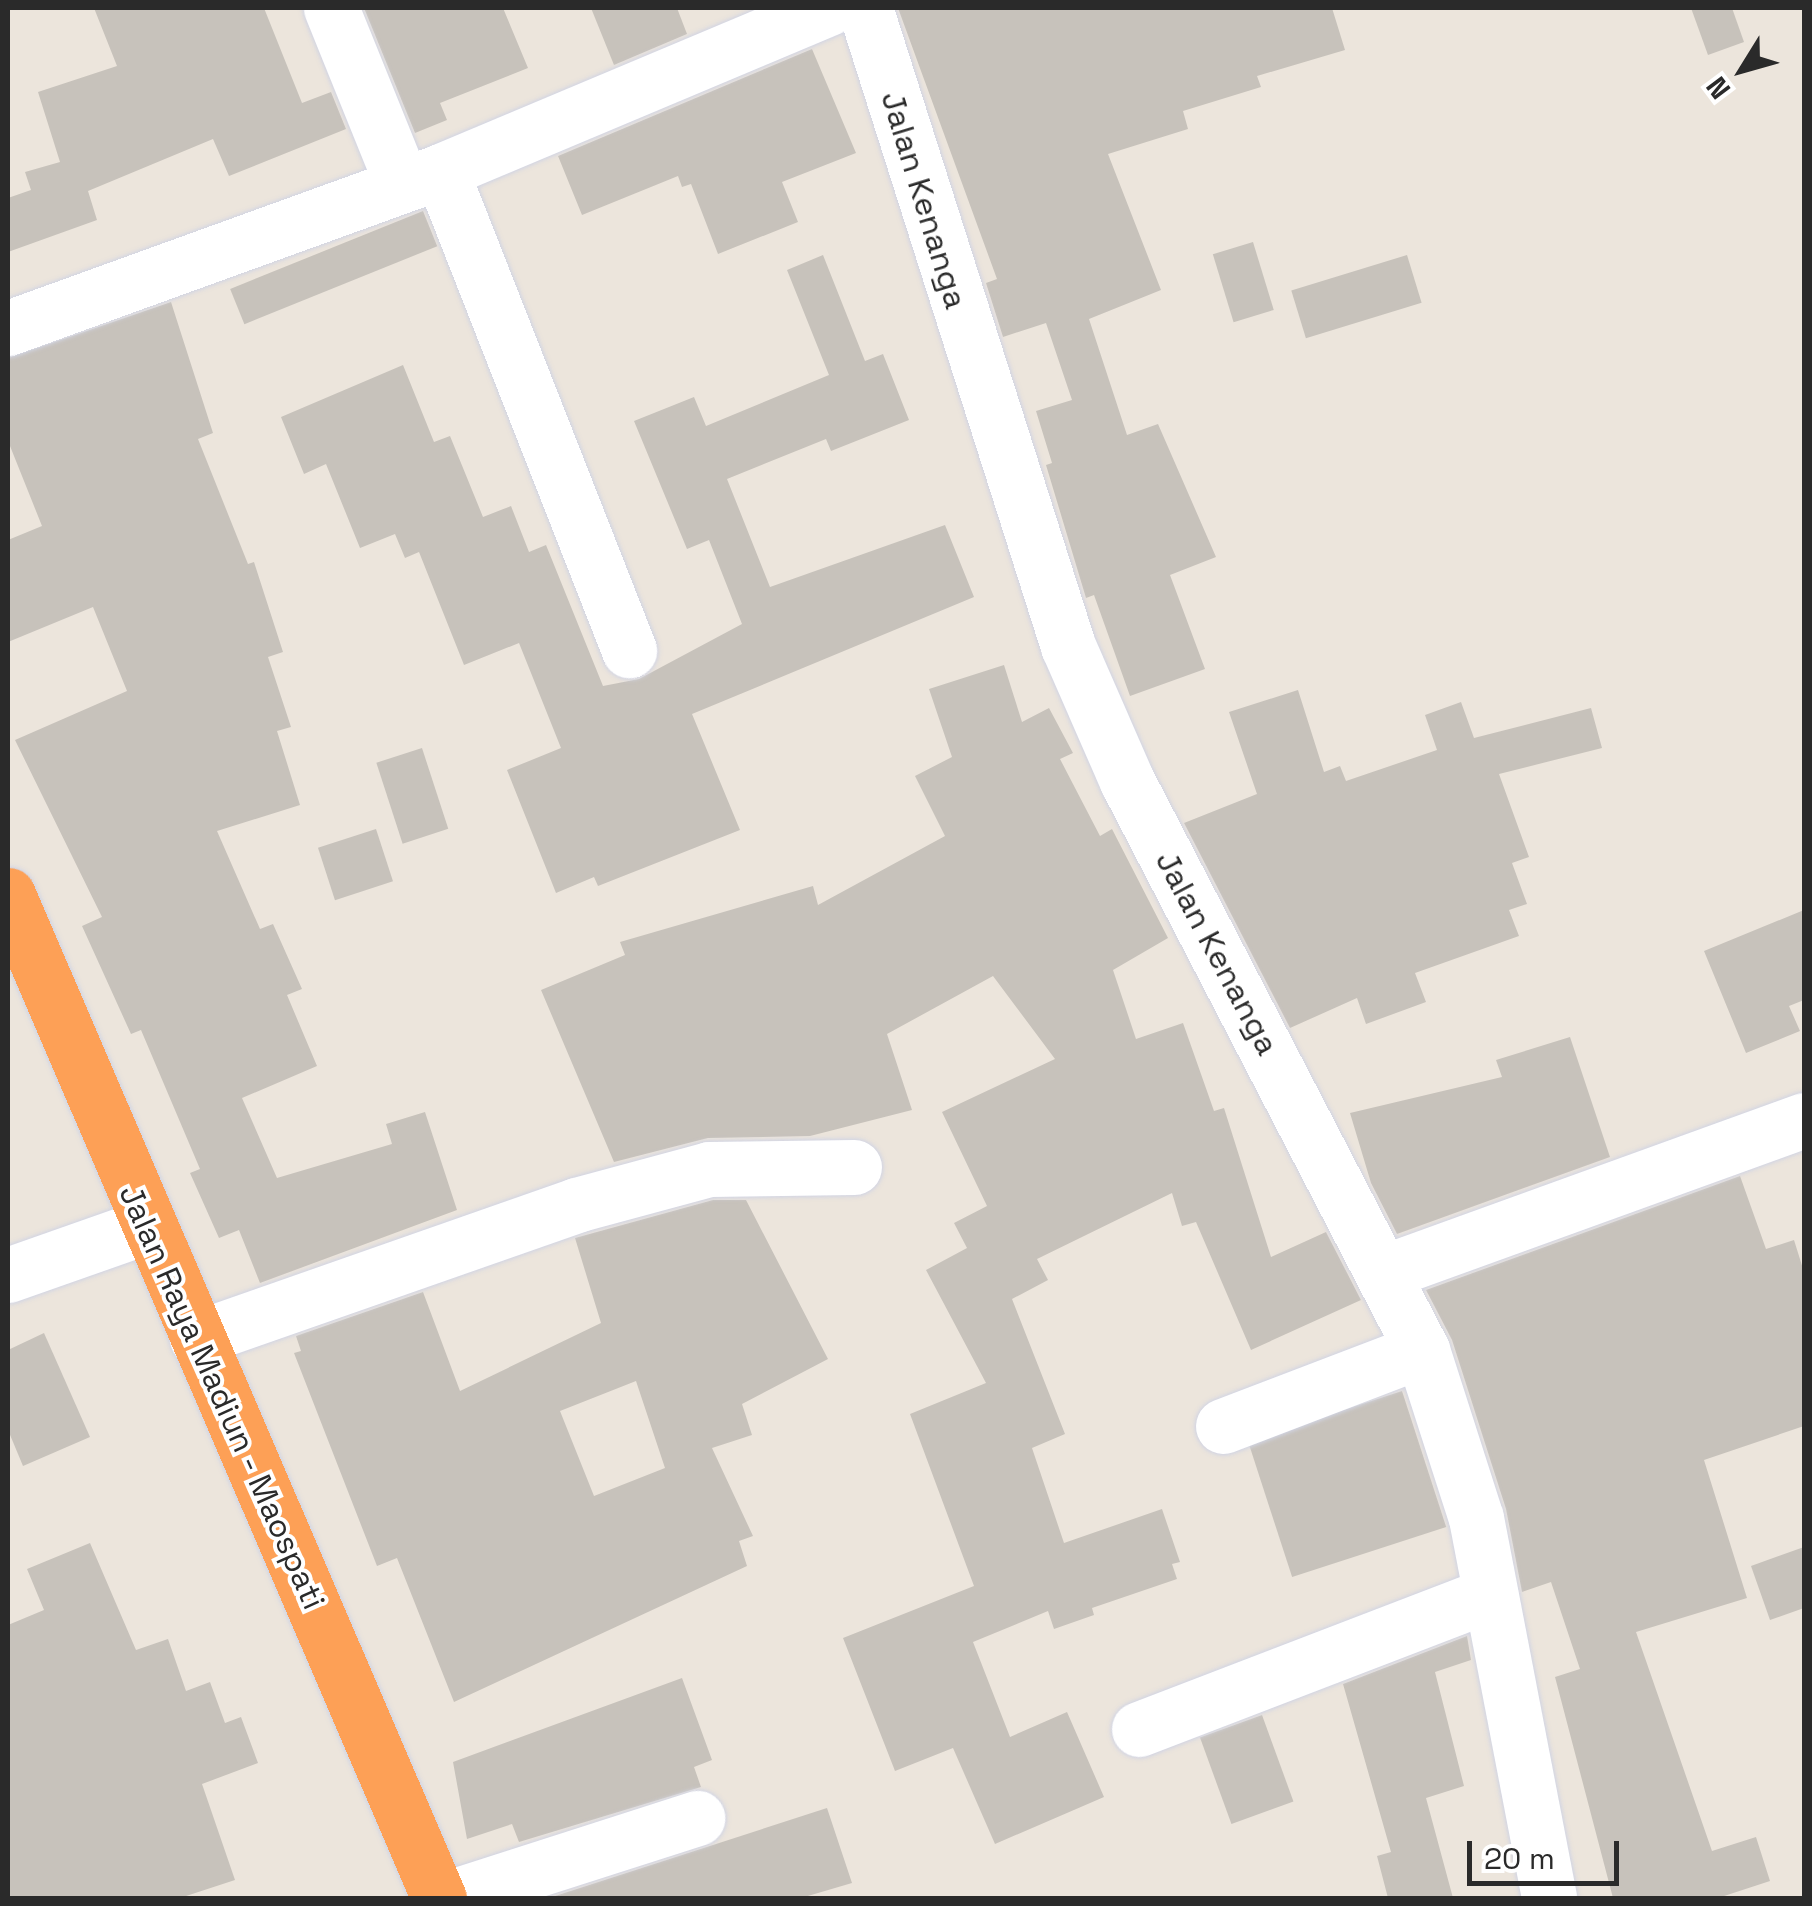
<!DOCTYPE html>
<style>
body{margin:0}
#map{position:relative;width:1812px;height:1906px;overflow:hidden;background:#ece5dc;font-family:"Space Grotesk",sans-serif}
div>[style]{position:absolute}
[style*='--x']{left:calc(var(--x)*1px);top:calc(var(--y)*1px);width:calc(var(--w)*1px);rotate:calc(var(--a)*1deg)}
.building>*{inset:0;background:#c7c2bb;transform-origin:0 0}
.roads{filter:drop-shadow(0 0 2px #d1d4e3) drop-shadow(0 0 2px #d1d4e3)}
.minor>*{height:55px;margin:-27.5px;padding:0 27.5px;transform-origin:27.5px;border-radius:27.5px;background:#fff}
.highway>*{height:55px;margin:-27.5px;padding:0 27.5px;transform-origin:27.5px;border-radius:27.5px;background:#fda056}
span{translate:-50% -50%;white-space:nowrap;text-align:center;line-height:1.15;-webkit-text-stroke:8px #fff;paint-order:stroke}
.street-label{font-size:32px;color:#2a2a2a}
.frame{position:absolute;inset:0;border:10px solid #2a2a2a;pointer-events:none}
.north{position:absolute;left:1692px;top:20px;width:100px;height:100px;-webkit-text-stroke:8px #fff;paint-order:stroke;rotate:233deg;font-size:28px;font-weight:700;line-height:40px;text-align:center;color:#2a2a2a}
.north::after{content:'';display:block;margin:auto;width:35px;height:45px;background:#2a2a2a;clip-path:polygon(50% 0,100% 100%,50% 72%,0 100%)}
.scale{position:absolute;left:1467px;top:1841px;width:152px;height:45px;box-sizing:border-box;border:5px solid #2a2a2a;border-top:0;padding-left:12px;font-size:30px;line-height:35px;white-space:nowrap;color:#2a2a2a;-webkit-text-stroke:8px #fff;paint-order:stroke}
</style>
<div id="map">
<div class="building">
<div style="clip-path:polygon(94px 8px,264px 8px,302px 103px,331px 92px,346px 129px,229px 176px,213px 139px,88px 191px,97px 220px,8px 252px,8px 198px,31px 190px,25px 172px,60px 162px,38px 92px,117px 66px)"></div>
<div style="clip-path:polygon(364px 8px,503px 8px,528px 68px,440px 103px,447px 120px,415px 133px)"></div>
<div style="clip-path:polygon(591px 8px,677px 8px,687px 34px,614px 65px)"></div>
<div style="clip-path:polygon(898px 8px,1332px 8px,1345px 50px,1257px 76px,1261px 87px,1183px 111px,1188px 129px,1108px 154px,1161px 290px,1089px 319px,1127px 435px,1158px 424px,1216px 557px,1170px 575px,1205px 669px,1130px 696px,1094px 595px,1086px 598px,1046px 465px,1052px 463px,1036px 411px,1072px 400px,1046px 323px,1003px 337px,986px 283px,997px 279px)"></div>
<div style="clip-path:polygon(1691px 8px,1732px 8px,1744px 42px,1708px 55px)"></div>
<div style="clip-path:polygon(812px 49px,856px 153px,782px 182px,798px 222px,718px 254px,691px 184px,682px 187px,678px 176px,582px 215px,558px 156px)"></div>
<div style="left:423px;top:211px;width:38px;height:208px;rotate:68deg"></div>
<div style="left:1253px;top:242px;width:71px;height:42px;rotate:73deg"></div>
<div style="clip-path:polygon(823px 255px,865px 361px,883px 354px,909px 420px,831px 451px,826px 439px,727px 479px,770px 587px,945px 525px,974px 597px,692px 714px,740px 830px,598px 886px,594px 877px,556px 893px,507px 770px,561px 748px,519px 643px,464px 665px,419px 552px,405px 558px,395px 534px,360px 548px,326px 464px,304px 474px,281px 417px,403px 365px,434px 442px,450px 436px,483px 517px,511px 506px,529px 552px,546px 545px,603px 686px,639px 679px,742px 624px,709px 540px,687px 549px,634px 421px,694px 397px,706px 426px,829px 375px,787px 270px)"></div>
<div style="left:1407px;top:255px;width:50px;height:121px;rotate:73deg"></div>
<div style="clip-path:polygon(171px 302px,213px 433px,198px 439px,248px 564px,254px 562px,283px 652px,268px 657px,291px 727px,277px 731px,300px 805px,217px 831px,260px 929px,273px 924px,302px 989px,287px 995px,317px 1066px,242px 1098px,277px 1178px,392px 1144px,386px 1124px,425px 1112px,457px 1210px,260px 1283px,239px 1230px,219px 1238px,190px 1173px,200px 1169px,141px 1030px,131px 1034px,82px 926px,102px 917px,15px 740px,127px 691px,93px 607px,8px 642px,8px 540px,42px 526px,8px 441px,8px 358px)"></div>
<div style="clip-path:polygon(1004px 665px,1022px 722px,1049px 708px,1073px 753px,1060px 759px,1100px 836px,1112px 829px,1168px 938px,1113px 970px,1136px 1039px,1183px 1023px,1214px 1111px,1224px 1108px,1271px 1257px,1326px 1232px,1361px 1300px,1251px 1350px,1196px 1222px,1182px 1226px,1172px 1193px,1037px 1259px,1048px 1280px,1012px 1299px,1065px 1434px,1032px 1448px,1064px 1543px,1162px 1509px,1180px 1562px,1172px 1564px,1177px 1579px,1092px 1608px,1094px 1615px,1054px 1629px,1048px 1611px,973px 1642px,1010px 1737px,1067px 1712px,1104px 1797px,995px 1844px,953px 1748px,895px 1771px,843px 1638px,974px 1586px,910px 1414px,986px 1383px,926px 1270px,967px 1248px,954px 1223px,987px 1206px,942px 1112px,1055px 1059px,993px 976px,887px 1034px,912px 1110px,810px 1136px,708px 1138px,614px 1162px,541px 990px,625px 955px,620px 942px,813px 886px,818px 905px,945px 836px,915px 776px,952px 757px,929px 689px)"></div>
<div style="clip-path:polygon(1298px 690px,1324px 772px,1340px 766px,1346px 781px,1437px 750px,1425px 715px,1461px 702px,1474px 738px,1591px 708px,1602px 748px,1499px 774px,1529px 857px,1512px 863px,1527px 904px,1509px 910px,1519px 936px,1415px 973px,1426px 1002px,1366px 1024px,1357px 998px,1290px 1028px,1184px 823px,1257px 794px,1229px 712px)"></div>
<div style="left:422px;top:748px;width:85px;height:48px;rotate:72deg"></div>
<div style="left:376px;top:829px;width:55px;height:61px;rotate:72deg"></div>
<div style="clip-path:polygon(1804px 910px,1804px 1000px,1789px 1006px,1800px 1031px,1746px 1053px,1704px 951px)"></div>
<div style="clip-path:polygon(1570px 1037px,1610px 1157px,1397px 1234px,1371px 1183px,1350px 1113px,1502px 1077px,1496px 1060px)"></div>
<div style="clip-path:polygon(1740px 1176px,1766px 1249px,1794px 1240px,1804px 1272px,1804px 1426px,1704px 1460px,1747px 1598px,1636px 1632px,1712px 1851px,1756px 1837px,1770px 1881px,1718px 1898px,1613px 1898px,1555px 1677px,1580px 1669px,1551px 1582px,1522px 1592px,1506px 1509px,1452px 1340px,1426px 1290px)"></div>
<div style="clip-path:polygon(evenodd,713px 1200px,746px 1200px,828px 1359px,742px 1404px,752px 1435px,712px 1448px,753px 1536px,739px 1541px,747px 1566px,454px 1702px,397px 1558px,377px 1566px,294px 1353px,301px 1351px,296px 1336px,423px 1292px,460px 1391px,601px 1323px,575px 1238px,713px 1200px,636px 1381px,665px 1468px,594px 1496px,560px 1411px,636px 1381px)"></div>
<div style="clip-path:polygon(44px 1333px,90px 1437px,23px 1466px,8px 1430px,8px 1350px)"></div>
<div style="left:1402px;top:1391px;width:143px;height:162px;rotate:72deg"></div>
<div style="clip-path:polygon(90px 1543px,136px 1650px,168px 1639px,186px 1691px,210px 1682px,225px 1723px,241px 1717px,258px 1763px,202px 1784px,235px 1880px,180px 1898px,8px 1898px,8px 1625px,44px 1610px,27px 1569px)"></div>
<div style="clip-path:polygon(1804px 1547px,1804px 1608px,1770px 1620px,1751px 1566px)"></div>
<div style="clip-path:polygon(1467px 1636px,1471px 1660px,1435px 1672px,1464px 1786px,1426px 1798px,1453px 1898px,1388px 1898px,1377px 1856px,1391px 1852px,1343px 1684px)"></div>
<div style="clip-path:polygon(682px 1678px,712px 1760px,694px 1767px,701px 1787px,519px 1842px,512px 1824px,467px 1839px,453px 1762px)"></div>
<div style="left:1262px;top:1715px;width:92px;height:66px;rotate:70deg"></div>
<div style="clip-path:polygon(827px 1808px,852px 1883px,801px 1898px,549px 1898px)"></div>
</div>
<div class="roads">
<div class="minor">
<div style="--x:331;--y:8;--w:190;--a:68"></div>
<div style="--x:865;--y:8;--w:670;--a:72.35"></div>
<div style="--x:1068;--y:646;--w:147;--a:66.4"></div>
<div style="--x:1127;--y:781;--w:641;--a:62.6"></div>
<div style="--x:1422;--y:1350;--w:176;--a:72.2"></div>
<div style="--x:1476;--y:1518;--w:387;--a:79.1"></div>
<div style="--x:441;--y:171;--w:515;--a:68.57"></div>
<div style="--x:8;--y:328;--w:461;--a:-19.9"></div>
<div style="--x:441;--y:171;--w:421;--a:-22.8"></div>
<div style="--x:1387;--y:1271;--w:443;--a:-19.9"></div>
<div style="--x:8;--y:1275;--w:147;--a:-19.4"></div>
<div style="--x:197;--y:1338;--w:402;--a:-19.3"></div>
<div style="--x:576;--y:1205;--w:138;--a:-15.1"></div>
<div style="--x:709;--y:1169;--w:145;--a:-0.8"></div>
<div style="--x:1223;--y:1426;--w:213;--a:-20.9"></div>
<div style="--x:1139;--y:1729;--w:376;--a:-21"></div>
<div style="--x:448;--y:1898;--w:262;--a:-17.8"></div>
</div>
<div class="highway">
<div style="--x:8;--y:895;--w:1092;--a:66.75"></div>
</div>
</div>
<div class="street-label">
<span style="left:924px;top:200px;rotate:73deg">Jalan Kenanga</span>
<span style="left:1217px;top:953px;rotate:62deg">Jalan Kenanga</span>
<span style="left:222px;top:1397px;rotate:66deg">Jalan Raya Madiun - Maospati</span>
</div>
<div class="frame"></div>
<div class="north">N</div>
<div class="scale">20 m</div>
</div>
